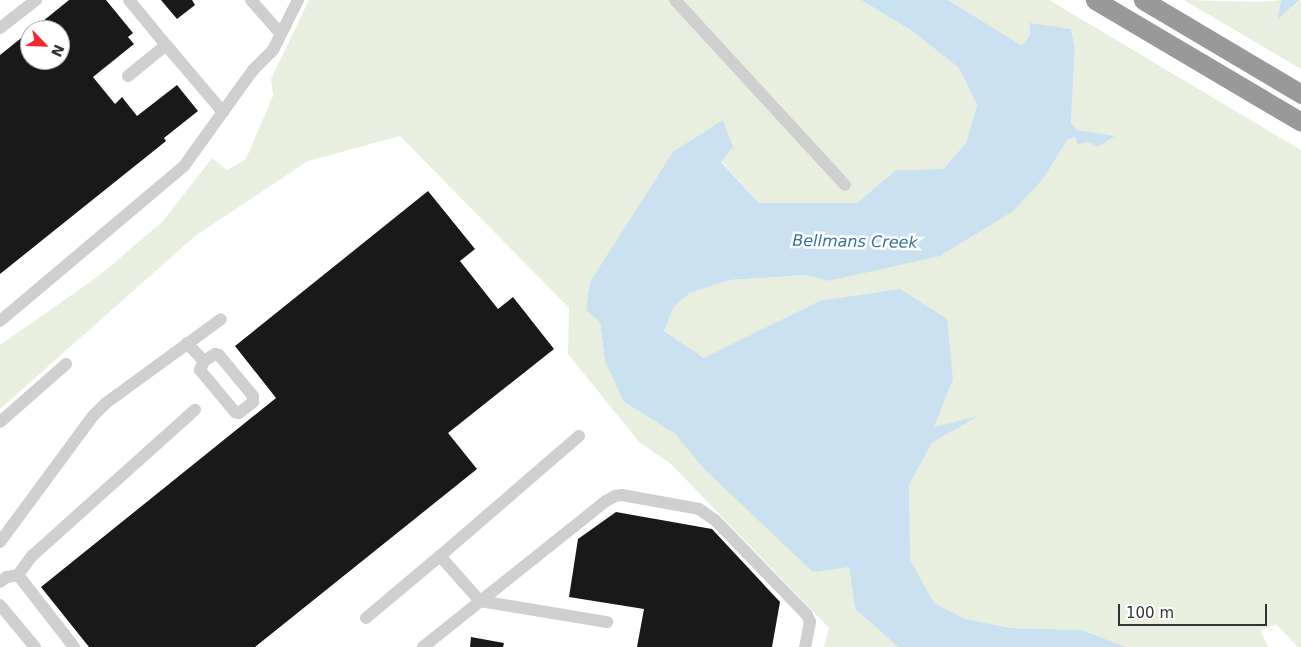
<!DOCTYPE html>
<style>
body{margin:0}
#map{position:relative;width:1301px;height:647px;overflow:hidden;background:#fff;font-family:"DejaVu Sans",sans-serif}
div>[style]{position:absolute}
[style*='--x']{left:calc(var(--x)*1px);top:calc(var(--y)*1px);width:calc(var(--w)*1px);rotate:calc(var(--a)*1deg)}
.green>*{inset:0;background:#e8efdf}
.water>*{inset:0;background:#cae1f1}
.building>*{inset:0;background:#191919}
.minor>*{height:12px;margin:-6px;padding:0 6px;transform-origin:6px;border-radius:6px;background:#cfcfcf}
.highway>*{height:19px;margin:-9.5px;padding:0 9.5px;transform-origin:9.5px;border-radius:9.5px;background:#999}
span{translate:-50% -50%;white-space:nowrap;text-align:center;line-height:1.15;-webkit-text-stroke:5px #fff;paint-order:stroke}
.water-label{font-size:16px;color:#36739e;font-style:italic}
.north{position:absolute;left:20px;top:20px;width:50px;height:50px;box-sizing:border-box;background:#fff;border:1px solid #adadad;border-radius:50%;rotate:114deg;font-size:14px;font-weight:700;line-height:20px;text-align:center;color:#323232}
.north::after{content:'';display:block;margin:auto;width:18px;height:22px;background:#f72630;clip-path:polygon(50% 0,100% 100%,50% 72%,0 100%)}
.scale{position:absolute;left:1118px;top:604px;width:149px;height:22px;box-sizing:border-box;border:2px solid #323232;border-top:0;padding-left:6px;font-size:15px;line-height:18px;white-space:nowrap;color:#323232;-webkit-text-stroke:4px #fff;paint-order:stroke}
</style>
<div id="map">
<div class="green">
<div style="clip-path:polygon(309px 0,861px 0,912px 31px,959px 68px,977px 105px,966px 143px,943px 169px,896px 170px,857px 203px,759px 203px,721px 161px,723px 121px,600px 322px,605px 362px,624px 402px,675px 434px,703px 468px,849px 567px,855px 609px,898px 647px,824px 647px,829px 628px,671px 464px,639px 442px,568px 354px,569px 308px,400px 136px,308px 161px,195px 236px,0 409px,0 345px,100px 275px,163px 221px,212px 158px,227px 170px,246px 159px,273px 96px,271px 79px)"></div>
<div style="clip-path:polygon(948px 0,1049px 0,1301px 150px,1301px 647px,1298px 647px,1276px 624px,1261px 631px,1268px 647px,1126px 647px,1082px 630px,1011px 628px,966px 619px,934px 603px,909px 560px,909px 485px,932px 443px,976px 417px,934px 427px,953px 380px,819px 301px,704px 358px,664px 331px,674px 307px,690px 293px,730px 280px,806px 275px,828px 281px,882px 268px,1043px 179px,1068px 139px,1075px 137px,1089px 142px,1115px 137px,1078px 130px,1071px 123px,1075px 47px,1071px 29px,1029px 24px,1030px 35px,1022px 47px)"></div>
<div style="clip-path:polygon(1184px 0,1258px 2px,1281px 0,1277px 20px,1301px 0,1301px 69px)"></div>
</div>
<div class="water">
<div style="clip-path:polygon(861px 0,948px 0,1022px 46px,1030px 35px,1029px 23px,1071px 29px,1075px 47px,1071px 123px,1078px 130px,1115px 136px,1098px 147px,1089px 142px,1078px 144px,1075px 137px,1068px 139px,1043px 179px,1012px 212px,940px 256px,828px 281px,806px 275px,730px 280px,690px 293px,674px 307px,664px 331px,704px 358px,819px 301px,900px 289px,947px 319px,953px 380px,934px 427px,978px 416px,932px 443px,909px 485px,910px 560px,934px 603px,966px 619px,1011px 628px,1082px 630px,1126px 647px,898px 647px,855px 609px,849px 567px,813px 572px,703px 468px,675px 434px,624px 402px,605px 362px,600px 322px,586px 310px,590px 282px,673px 152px,723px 120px,733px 147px,721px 162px,759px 203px,857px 203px,896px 170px,943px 169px,966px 143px,977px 105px,959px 68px,912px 31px)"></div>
<div style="clip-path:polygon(1281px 0,1300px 0,1277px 20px)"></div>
</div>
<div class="building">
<div style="clip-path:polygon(69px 0,106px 0,133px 33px,128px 37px,134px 44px,93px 77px,115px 104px,122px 97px,137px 116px,177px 85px,198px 111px,164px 138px,166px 141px,0 274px,0 55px,30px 31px,30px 60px,60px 60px,60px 30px,32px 30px)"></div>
<div style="clip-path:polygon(161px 0,192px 0,195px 5px,177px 19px)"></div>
<div style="clip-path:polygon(428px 191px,475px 249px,460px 261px,498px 309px,513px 297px,554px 349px,448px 433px,477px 469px,255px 647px,89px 647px,41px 587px,276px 398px,235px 346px)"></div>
<div style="clip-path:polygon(616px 512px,712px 529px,780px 602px,772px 647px,637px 647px,644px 609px,569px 597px,578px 539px)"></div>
<div style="clip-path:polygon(471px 637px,504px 643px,503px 647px,470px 647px)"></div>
</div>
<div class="minor">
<div style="--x:251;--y:0;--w:45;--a:48.6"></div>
<div style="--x:675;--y:0;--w:251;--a:47.4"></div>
<div style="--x:0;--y:28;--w:46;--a:-37.9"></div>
<div style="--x:166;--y:45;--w:88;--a:49.6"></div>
<div style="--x:128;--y:76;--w:49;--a:-39.2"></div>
<div style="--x:166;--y:45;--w:58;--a:-129.4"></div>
<div style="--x:0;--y:321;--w:241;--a:-40.1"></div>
<div style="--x:184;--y:166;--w:118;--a:-54.3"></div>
<div style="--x:253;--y:70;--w:28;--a:-45"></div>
<div style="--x:273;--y:50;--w:56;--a:-63.4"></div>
<div style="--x:187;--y:343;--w:25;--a:47"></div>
<div style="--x:204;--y:361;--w:10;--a:114"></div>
<div style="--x:200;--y:370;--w:55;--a:50.2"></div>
<div style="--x:235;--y:412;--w:4;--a:14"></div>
<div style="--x:239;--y:413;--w:18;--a:-38"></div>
<div style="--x:253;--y:402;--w:6;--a:-90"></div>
<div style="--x:253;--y:396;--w:53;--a:-129.7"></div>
<div style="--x:219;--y:355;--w:4;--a:-166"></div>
<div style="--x:215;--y:354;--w:13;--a:148"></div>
<div style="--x:0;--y:422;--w:88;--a:-41.3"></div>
<div style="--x:579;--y:436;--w:184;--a:139.2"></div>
<div style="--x:440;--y:556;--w:60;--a:48.4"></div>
<div style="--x:480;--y:601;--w:129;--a:9.4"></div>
<div style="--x:0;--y:542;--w:157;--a:-53.6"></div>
<div style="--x:93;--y:416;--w:18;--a:-45"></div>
<div style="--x:106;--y:403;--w:142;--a:-36.1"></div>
<div style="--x:18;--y:575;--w:91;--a:52.1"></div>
<div style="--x:0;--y:582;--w:9;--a:-36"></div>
<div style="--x:7;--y:577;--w:11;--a:-10"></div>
<div style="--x:18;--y:575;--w:24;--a:-54"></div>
<div style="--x:32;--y:556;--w:219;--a:-41.9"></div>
<div style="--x:0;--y:605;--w:55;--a:50.2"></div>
<div style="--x:366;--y:618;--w:97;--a:-40"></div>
<div style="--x:423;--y:647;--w:234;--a:-38.6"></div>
<div style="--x:606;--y:501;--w:10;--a:-29"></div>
<div style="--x:615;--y:496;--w:7;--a:-8"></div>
<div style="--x:622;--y:495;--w:78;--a:10.3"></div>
<div style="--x:699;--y:509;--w:19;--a:35"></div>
<div style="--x:715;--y:520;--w:132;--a:45.9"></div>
<div style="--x:807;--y:615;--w:8;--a:67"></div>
<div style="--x:810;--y:622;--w:25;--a:101"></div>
</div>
<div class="highway">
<div style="--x:1095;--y:0;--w:239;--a:30.6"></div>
<div style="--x:1143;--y:0;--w:184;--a:30.7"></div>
</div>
<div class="water-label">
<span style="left:855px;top:242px;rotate:1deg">Bellmans Creek</span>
</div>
<div class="north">N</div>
<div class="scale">100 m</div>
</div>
